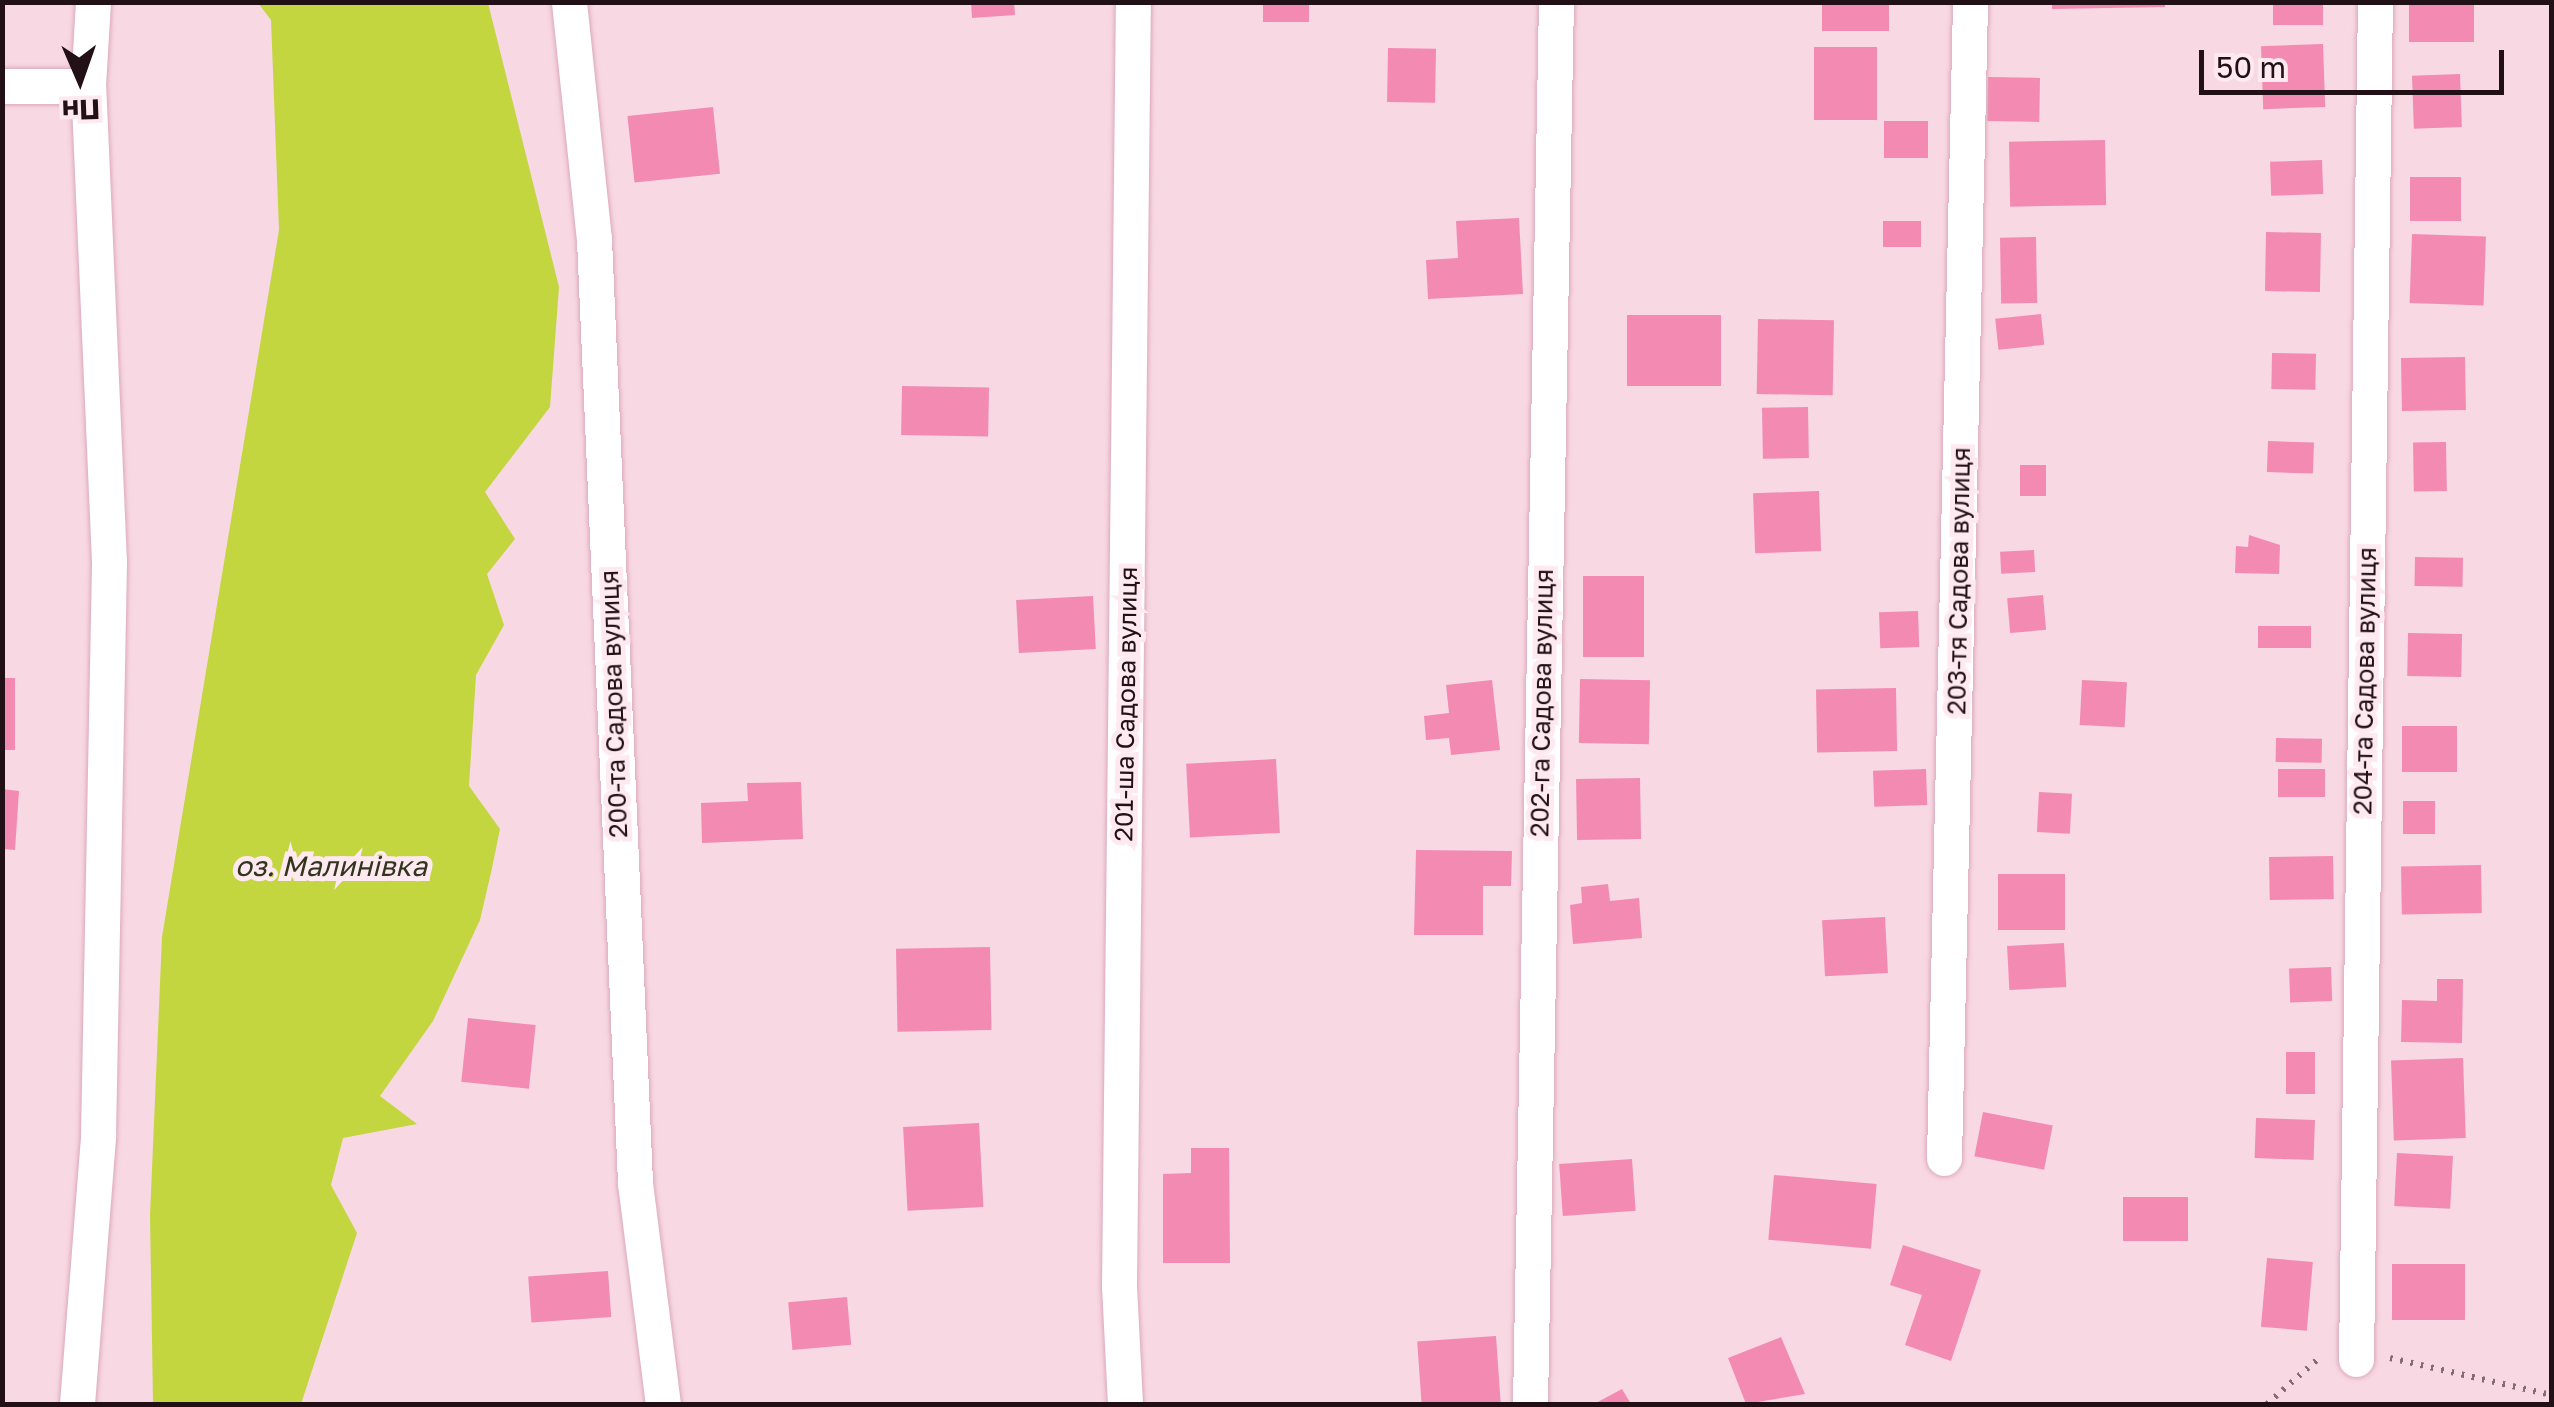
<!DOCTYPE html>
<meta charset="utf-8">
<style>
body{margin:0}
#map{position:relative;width:2554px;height:1407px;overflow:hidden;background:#f8d8e3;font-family:"Golos Text",sans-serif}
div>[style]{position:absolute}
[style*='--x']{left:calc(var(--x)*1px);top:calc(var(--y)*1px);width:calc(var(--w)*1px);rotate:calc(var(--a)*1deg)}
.water>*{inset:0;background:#c3d640}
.building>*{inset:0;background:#f38ab2;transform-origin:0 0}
.path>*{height:6px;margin-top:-3px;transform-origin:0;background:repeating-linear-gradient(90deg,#846c74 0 2.5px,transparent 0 10.5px)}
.roads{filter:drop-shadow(0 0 2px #dca9ba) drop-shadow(0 0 2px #dca9ba)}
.minor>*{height:35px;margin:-17.5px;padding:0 17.5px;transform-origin:17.5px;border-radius:17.5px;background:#fff}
span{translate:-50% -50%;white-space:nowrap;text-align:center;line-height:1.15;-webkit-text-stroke:10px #ffe9f0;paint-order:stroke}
.street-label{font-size:25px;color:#221017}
.water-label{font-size:28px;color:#31351d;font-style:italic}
.frame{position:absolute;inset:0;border:5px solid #221017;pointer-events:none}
.north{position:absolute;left:30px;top:30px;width:100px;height:100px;-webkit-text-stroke:8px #ffe9f0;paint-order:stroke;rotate:178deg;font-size:28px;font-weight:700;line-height:40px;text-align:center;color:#221017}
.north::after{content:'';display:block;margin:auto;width:35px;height:45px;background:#221017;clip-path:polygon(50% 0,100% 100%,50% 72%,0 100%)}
.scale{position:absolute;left:2199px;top:50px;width:305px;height:45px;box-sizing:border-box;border:5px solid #221017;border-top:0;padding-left:12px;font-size:30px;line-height:35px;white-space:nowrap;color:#221017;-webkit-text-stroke:8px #ffe9f0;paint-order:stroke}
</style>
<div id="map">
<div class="water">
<div style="clip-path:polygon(258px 3px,488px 3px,559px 287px,550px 407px,485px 492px,515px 539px,487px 574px,504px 625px,476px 675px,469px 786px,500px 829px,492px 868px,480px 920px,433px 1021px,380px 1096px,417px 1124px,343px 1138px,331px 1185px,357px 1233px,301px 1404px,153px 1404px,150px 1215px,162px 937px,279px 230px,271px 20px)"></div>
</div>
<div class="building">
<div style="clip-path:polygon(971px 2px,1014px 2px,1015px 15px,972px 18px)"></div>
<div style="left:1263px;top:2px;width:46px;height:20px"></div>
<div style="left:1822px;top:2px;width:67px;height:29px"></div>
<div style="clip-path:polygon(2052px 2px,2165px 2px,2165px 7px,2052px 9px)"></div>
<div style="left:2273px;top:2px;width:50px;height:23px"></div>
<div style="left:2409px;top:2px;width:65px;height:40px"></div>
<div style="left:2323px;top:44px;width:63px;height:62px;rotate:88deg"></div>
<div style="left:1814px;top:47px;width:63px;height:73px"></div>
<div style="left:1388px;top:48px;width:48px;height:54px;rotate:1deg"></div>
<div style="left:2460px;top:74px;width:53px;height:48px;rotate:88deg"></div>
<div style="left:1988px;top:77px;width:52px;height:44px;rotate:1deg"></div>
<div style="left:713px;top:107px;width:67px;height:86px;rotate:84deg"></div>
<div style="left:1928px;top:121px;width:37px;height:44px;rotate:90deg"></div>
<div style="left:2105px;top:140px;width:65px;height:96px;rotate:89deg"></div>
<div style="left:2322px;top:160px;width:34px;height:52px;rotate:88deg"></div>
<div style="left:2410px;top:177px;width:51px;height:44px"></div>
<div style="clip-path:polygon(1519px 218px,1523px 294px,1428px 299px,1426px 260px,1458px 258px,1456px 221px)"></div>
<div style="left:1883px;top:221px;width:38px;height:26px"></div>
<div style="left:2266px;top:232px;width:55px;height:59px;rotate:1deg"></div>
<div style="left:2412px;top:234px;width:74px;height:69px;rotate:2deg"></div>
<div style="left:2036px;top:237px;width:66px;height:36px;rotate:89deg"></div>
<div style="left:2041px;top:314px;width:31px;height:46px;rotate:84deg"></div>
<div style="left:1721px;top:315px;width:71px;height:94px;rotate:90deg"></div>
<div style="left:1758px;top:319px;width:76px;height:75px;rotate:1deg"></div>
<div style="left:2272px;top:353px;width:44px;height:36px;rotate:1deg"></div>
<div style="left:2465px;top:357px;width:53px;height:64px;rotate:89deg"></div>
<div style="left:902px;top:386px;width:87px;height:49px;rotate:1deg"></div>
<div style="left:1808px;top:407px;width:51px;height:46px;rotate:89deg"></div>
<div style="left:2268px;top:441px;width:46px;height:31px;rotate:2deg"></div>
<div style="left:2446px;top:442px;width:49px;height:33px;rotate:89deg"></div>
<div style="left:2020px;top:465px;width:26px;height:31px"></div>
<div style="left:1819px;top:491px;width:60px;height:66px;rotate:88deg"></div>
<div style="clip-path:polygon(2249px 535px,2280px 545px,2279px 574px,2235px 573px,2236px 546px,2248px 547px)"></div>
<div style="left:2034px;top:550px;width:22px;height:34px;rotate:87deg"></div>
<div style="left:2415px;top:557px;width:48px;height:29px;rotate:1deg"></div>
<div style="left:1644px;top:576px;width:81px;height:61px;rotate:90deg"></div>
<div style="left:2043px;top:595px;width:35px;height:36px;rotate:85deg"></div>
<div style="left:1093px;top:596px;width:53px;height:77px;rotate:87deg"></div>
<div style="left:1918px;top:611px;width:36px;height:39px;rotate:88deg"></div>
<div style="left:2258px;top:626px;width:53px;height:22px"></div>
<div style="left:2408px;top:633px;width:54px;height:43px;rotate:1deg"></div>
<div style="left:2px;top:678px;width:13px;height:72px"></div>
<div style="left:1580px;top:679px;width:70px;height:64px;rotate:1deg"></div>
<div style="clip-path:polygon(1492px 680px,1500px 750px,1451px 755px,1449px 738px,1426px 740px,1424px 716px,1449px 713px,1446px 685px)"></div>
<div style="left:2082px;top:680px;width:45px;height:45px;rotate:3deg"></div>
<div style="left:1896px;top:688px;width:63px;height:80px;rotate:89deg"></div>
<div style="left:2402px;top:726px;width:55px;height:46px"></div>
<div style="left:2276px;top:738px;width:46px;height:24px;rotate:1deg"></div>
<div style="left:1276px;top:759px;width:74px;height:90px;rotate:87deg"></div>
<div style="left:1926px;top:769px;width:36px;height:53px;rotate:88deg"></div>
<div style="left:2278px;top:769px;width:47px;height:28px"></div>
<div style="left:1640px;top:778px;width:61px;height:64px;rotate:89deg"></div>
<div style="clip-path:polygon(801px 782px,803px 839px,702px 843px,701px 803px,748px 801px,747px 783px)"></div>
<div style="clip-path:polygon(2px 789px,19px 791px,15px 850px,2px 849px)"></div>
<div style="left:2039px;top:792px;width:33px;height:40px;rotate:3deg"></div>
<div style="left:2435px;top:801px;width:33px;height:32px;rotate:90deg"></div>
<div style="clip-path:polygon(1416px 850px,1512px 851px,1511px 886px,1483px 886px,1483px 935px,1414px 935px)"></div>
<div style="left:2333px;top:856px;width:43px;height:64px;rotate:89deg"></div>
<div style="left:2481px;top:865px;width:48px;height:80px;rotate:89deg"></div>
<div style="left:1998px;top:874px;width:67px;height:56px"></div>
<div style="clip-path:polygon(1608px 884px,1610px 901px,1639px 898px,1642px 938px,1573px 944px,1570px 905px,1582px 903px,1581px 887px)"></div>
<div style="left:1885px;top:917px;width:56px;height:63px;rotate:87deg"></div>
<div style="left:2064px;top:943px;width:44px;height:57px;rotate:87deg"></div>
<div style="left:990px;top:947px;width:83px;height:94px;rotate:89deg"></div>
<div style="left:2331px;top:967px;width:34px;height:42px;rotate:88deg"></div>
<div style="clip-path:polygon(2437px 979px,2463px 979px,2462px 1043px,2401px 1042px,2402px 1000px,2437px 1001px)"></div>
<div style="left:468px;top:1018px;width:68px;height:64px;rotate:6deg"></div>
<div style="left:2286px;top:1052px;width:29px;height:42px"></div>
<div style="left:2463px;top:1058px;width:80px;height:72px;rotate:88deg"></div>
<div style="left:1983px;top:1112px;width:71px;height:45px;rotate:11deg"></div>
<div style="left:2256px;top:1118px;width:59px;height:40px;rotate:2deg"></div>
<div style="left:979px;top:1123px;width:84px;height:76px;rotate:87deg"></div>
<div style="clip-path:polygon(1191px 1148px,1229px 1148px,1230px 1263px,1163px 1263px,1163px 1174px,1191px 1173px)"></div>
<div style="left:2397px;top:1153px;width:56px;height:53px;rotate:3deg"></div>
<div style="left:1632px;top:1159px;width:52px;height:73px;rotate:86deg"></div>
<div style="left:1774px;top:1175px;width:103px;height:65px;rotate:5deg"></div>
<div style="left:2123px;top:1197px;width:65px;height:44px"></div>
<div style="clip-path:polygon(1903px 1245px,1981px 1270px,1951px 1361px,1905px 1345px,1922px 1295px,1890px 1285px)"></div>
<div style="left:2267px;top:1258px;width:46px;height:69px;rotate:5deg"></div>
<div style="left:2465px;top:1264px;width:56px;height:73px;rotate:90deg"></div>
<div style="left:608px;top:1271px;width:46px;height:80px;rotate:86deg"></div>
<div style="left:847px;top:1297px;width:48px;height:59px;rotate:85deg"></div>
<div style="left:1496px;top:1336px;width:68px;height:79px;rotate:86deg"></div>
<div style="clip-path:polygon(1781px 1337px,1805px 1394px,1746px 1404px,1728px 1358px)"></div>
<div style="clip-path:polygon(1622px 1389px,1631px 1404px,1594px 1404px)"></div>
</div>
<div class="path">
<div style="--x:2390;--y:1358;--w:166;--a:12.9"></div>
<div style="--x:2267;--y:1404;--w:68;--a:-41.4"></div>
</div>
<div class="roads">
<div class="minor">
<div style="--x:569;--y:2;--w:238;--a:84"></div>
<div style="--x:594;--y:239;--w:945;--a:87.51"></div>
<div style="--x:635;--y:1183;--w:223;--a:82.8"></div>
<div style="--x:2;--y:86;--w:86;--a:0"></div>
<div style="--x:1944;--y:1158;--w:1156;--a:-88.71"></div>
<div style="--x:2356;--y:1359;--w:1357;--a:-89.2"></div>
<div style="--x:77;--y:1404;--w:269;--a:-85.5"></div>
<div style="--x:98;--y:1136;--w:574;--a:-88.9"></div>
<div style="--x:109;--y:562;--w:476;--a:-92.5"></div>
<div style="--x:88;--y:86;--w:84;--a:-86.6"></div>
<div style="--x:1125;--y:1404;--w:118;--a:-92.9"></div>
<div style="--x:1119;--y:1286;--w:1284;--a:-89.38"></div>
<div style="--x:1530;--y:1404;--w:1402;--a:-88.94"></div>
</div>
</div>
<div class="street-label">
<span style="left:1959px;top:581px;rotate:-89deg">203-тя Садова вулиця</span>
<span style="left:2365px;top:681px;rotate:-89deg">204-та Садова вулиця</span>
<span style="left:1542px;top:703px;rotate:-89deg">202-га Садова вулиця</span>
<span style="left:614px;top:704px;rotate:-92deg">200-та Садова вулиця</span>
<span style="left:1126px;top:704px;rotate:-89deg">201-ша Садова вулиця</span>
</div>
<div class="water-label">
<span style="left:331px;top:866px">оз. Малинівка</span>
</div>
<div class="frame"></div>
<div class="north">Пн</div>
<div class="scale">50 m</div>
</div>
